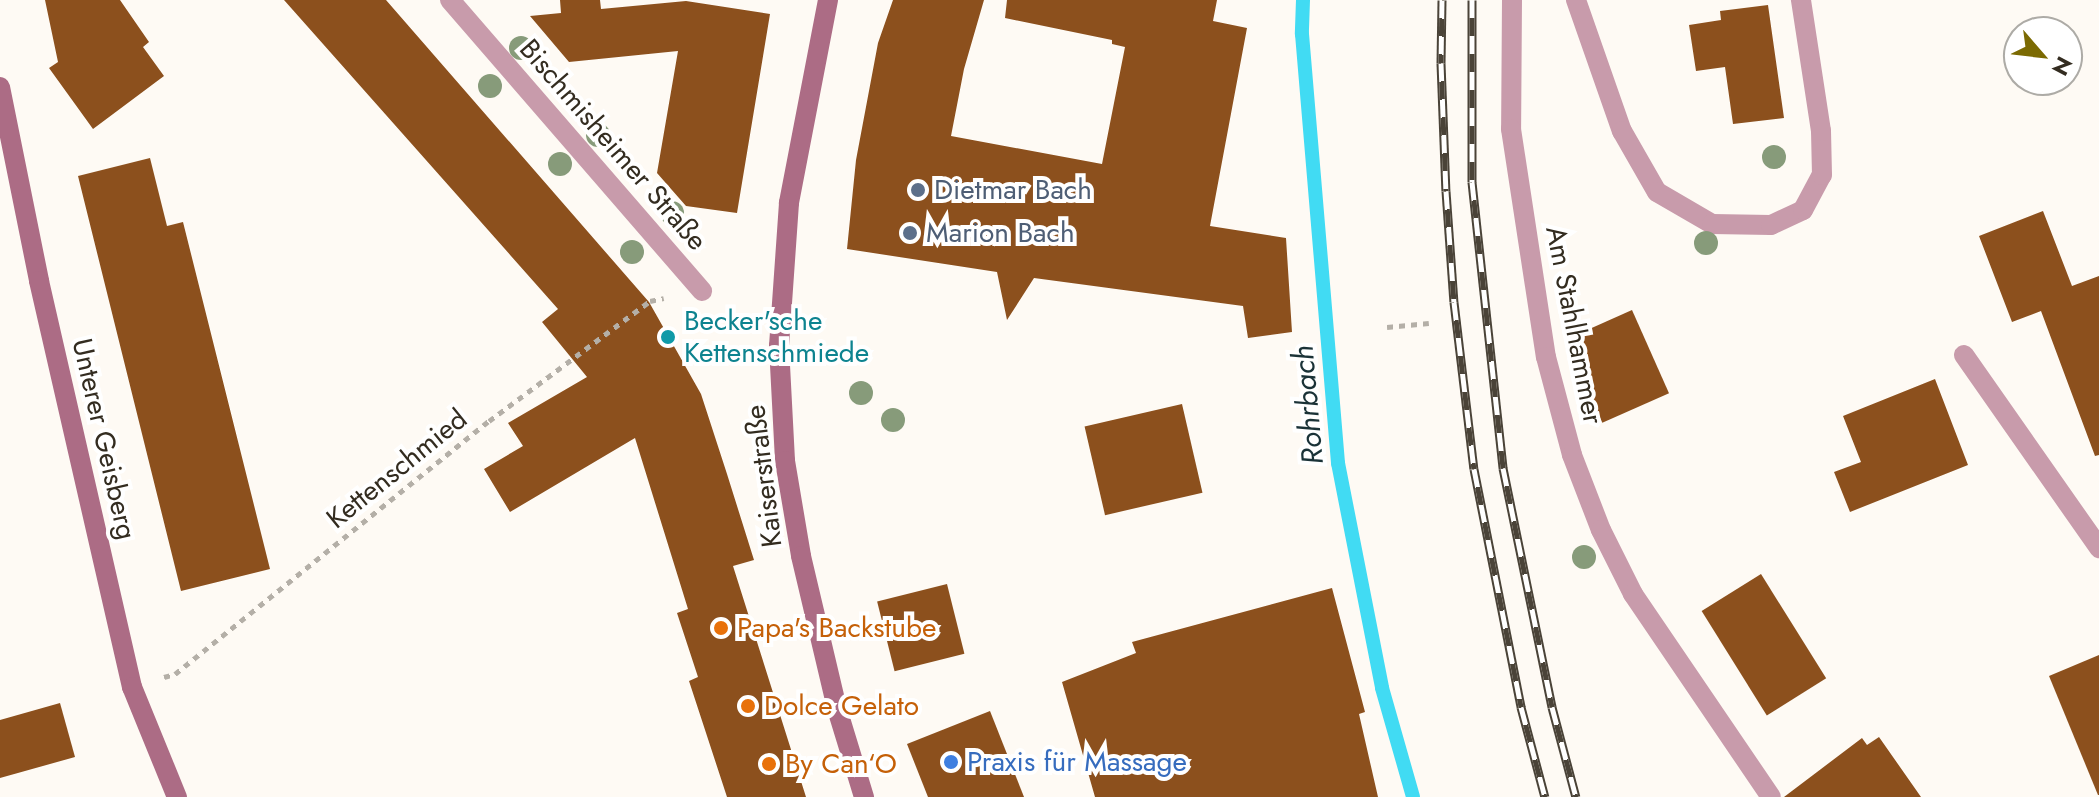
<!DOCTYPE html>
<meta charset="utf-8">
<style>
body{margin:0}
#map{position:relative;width:2099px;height:797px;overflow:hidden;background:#fefaf4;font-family:Jost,sans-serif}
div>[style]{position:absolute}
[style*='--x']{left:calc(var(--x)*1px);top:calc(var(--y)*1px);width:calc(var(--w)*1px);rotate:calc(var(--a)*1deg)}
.stream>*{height:14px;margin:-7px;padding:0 7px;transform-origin:7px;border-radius:7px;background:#41dbf3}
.building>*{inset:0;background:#8c501d;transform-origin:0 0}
.path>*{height:5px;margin-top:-2.5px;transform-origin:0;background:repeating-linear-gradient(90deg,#b4afa7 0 6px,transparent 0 12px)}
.street>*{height:20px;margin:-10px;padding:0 10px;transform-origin:10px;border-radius:10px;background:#c89bab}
.secondary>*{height:20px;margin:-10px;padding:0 10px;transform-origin:10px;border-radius:10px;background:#ac6c85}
.rail>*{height:9px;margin-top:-4.5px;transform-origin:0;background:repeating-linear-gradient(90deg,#fff 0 18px,#4a4338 0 36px);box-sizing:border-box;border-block:2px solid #4a4338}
.trees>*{width:24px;height:24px;margin:-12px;border-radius:50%;background:#879b7a}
.dots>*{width:22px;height:22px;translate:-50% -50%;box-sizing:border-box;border:4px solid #fff;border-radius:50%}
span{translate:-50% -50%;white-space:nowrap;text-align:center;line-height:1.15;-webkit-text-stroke:8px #fff;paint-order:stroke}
.street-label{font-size:28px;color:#332c20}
.service-label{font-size:28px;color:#4e5e75}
.left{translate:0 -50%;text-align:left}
.culture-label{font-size:28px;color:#0d838f}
.food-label{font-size:28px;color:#c56008}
.shop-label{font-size:28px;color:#366cbe}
.water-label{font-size:30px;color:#1a3237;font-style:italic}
.north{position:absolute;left:2003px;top:16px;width:80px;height:80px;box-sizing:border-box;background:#fff;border:2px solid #adaba6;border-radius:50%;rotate:118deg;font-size:22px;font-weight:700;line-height:32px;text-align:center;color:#332c20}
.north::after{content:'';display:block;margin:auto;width:28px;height:36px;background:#7b6a02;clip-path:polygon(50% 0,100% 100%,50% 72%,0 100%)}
</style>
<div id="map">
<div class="stream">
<div style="--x:1303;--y:0;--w:34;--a:92"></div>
<div style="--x:1302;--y:34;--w:431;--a:85.2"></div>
<div style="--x:1338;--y:463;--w:229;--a:78.9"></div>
<div style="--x:1382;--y:688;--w:113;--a:74.1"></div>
</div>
<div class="building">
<div style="clip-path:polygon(45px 0,120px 0,149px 42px,143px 47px,164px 76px,93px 129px,49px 68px,58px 62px)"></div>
<div style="clip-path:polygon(284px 0,386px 0,649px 302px,701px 394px,727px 474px,754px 560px,733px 566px,806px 797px,727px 797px,689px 681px,698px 677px,677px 613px,688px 609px,635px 438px,510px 512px,484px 469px,523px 446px,508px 423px,587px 377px,542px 322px,558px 309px)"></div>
<div style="clip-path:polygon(560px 0,600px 0,601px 9px,686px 1px,770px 14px,737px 213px,686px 206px,657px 173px,678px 51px,569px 62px,530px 16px,561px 13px)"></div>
<div style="clip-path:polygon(893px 0,984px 0,964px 69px,951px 136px,1102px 164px,1125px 47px,1112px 44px,1112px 40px,1005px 18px,1007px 0,1217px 0,1213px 21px,1247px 28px,1210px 226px,1286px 238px,1292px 332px,1248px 338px,1243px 306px,1034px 278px,1007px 320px,997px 272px,847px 249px,856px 160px,878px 43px)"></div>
<div style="clip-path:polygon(1768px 5px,1784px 118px,1733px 124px,1725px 67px,1696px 71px,1689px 25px,1721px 20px,1720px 11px)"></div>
<div style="clip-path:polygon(150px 158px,167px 226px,183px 222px,270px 569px,181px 591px,78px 176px)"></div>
<div style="clip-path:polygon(2043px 211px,2072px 286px,2099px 276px,2099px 455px,2095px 456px,2041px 311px,2012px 322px,1979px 236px)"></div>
<div style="left:1632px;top:310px;width:91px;height:73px;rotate:66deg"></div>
<div style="clip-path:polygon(1935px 379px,1968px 465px,1850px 512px,1834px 472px,1861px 462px,1843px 416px)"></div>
<div style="left:1182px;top:404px;width:91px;height:100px;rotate:77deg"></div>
<div style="left:1761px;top:574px;width:123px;height:70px;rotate:58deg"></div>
<div style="left:947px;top:584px;width:72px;height:72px;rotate:76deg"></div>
<div style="clip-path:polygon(1332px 588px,1365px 712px,1359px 714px,1378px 797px,1095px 797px,1062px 682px,1136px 653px,1132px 642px)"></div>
<div style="clip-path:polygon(2099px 655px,2099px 795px,2098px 795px,2049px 676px)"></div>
<div style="clip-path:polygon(60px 703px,75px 757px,0 778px,0 720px)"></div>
<div style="clip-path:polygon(990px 711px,1024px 797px,928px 797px,907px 744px)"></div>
<div style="clip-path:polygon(1879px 737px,1921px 797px,1784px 797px,1862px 738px,1867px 745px)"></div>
</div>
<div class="path">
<div style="--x:1387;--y:327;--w:42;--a:-5.4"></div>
<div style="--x:164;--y:677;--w:11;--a:-15"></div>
<div style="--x:175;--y:674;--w:403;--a:-38.9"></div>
<div style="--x:489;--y:421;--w:201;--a:-36.7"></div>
<div style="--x:650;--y:301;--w:14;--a:-12"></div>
</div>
<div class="street">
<div style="--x:450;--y:0;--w:385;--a:49.1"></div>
<div style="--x:1512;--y:0;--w:129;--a:90.4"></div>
<div style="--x:1511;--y:129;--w:231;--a:81.3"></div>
<div style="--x:1546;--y:357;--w:101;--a:75.1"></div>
<div style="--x:1572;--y:455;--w:80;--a:68.9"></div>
<div style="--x:1601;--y:530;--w:72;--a:63.4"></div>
<div style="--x:1633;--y:594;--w:245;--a:55.8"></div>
<div style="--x:1576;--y:0;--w:139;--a:70.7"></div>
<div style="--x:1622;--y:131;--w:70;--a:60.2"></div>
<div style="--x:1657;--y:192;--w:64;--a:30.2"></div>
<div style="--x:1712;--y:224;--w:59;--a:1"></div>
<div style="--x:1771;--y:225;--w:35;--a:-25"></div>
<div style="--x:1803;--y:210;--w:40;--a:-62"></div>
<div style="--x:1822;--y:175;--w:44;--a:-91.3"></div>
<div style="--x:1821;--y:131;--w:133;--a:-98.7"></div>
<div style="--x:1964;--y:355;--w:236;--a:55"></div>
</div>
<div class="secondary">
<div style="--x:828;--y:0;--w:207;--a:100.9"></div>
<div style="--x:789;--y:203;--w:143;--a:94"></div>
<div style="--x:779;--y:346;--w:115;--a:87"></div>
<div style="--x:785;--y:461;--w:96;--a:80.4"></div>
<div style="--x:801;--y:556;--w:160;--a:76.7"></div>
<div style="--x:838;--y:712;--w:89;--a:73"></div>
<div style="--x:0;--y:87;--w:198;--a:78.6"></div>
<div style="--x:39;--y:281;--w:417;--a:77.1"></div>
<div style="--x:132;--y:687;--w:119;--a:67.8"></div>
</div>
<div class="rail">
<div style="--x:1442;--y:0;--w:63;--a:90.9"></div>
<div style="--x:1441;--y:63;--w:128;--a:87.8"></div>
<div style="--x:1446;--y:191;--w:111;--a:85.9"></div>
<div style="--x:1454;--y:302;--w:168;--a:83.2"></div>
<div style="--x:1474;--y:469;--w:243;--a:78.8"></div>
<div style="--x:1521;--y:707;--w:93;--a:75.1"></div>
<div style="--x:1472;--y:0;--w:182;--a:90"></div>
<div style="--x:1472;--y:182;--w:288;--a:83.8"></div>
<div style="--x:1503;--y:468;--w:244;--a:78.4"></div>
<div style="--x:1552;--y:707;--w:93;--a:75.1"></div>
</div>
<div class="trees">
<div style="left:521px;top:48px"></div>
<div style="left:490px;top:86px"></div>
<div style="left:598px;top:135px"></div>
<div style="left:1774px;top:157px"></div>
<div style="left:560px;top:164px"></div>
<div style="left:672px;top:213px"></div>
<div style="left:1706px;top:243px"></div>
<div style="left:632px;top:252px"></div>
<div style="left:861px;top:393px"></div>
<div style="left:893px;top:420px"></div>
<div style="left:1584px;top:557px"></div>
</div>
<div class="dots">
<div style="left:918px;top:190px;background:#5c6f8a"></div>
<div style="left:910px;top:233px;background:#5c6f8a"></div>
<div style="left:668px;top:337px;background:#0f9aa8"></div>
<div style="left:721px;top:628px;background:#e8710a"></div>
<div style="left:748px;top:706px;background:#e8710a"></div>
<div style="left:951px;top:762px;background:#3f7fe0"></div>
<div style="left:769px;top:764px;background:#e8710a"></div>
</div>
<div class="street-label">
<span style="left:613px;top:145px;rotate:49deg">Bischmisheimer Straße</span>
<span style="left:1574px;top:325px;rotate:79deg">Am Stahlhammer</span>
<span style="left:104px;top:439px;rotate:77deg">Unterer Geisberg</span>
<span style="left:397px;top:469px;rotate:-39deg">Kettenschmied</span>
<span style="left:764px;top:476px;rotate:-97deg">Kaiserstraße</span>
</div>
<div class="service-label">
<span class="left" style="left:934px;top:190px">Dietmar Bach</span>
<span class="left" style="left:926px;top:233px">Marion Bach</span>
</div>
<div class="culture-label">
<span class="left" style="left:684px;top:337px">Becker'sche<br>Kettenschmiede</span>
</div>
<div class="food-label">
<span class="left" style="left:737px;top:628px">Papa's Backstube</span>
<span class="left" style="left:764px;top:706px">Dolce Gelato</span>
<span class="left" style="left:785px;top:764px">By Can‘O</span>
</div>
<div class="shop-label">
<span class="left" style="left:967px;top:762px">Praxis für Massage</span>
</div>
<div class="water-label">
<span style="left:1308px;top:405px;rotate:-95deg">Rohrbach</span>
</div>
<div class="north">N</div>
</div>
